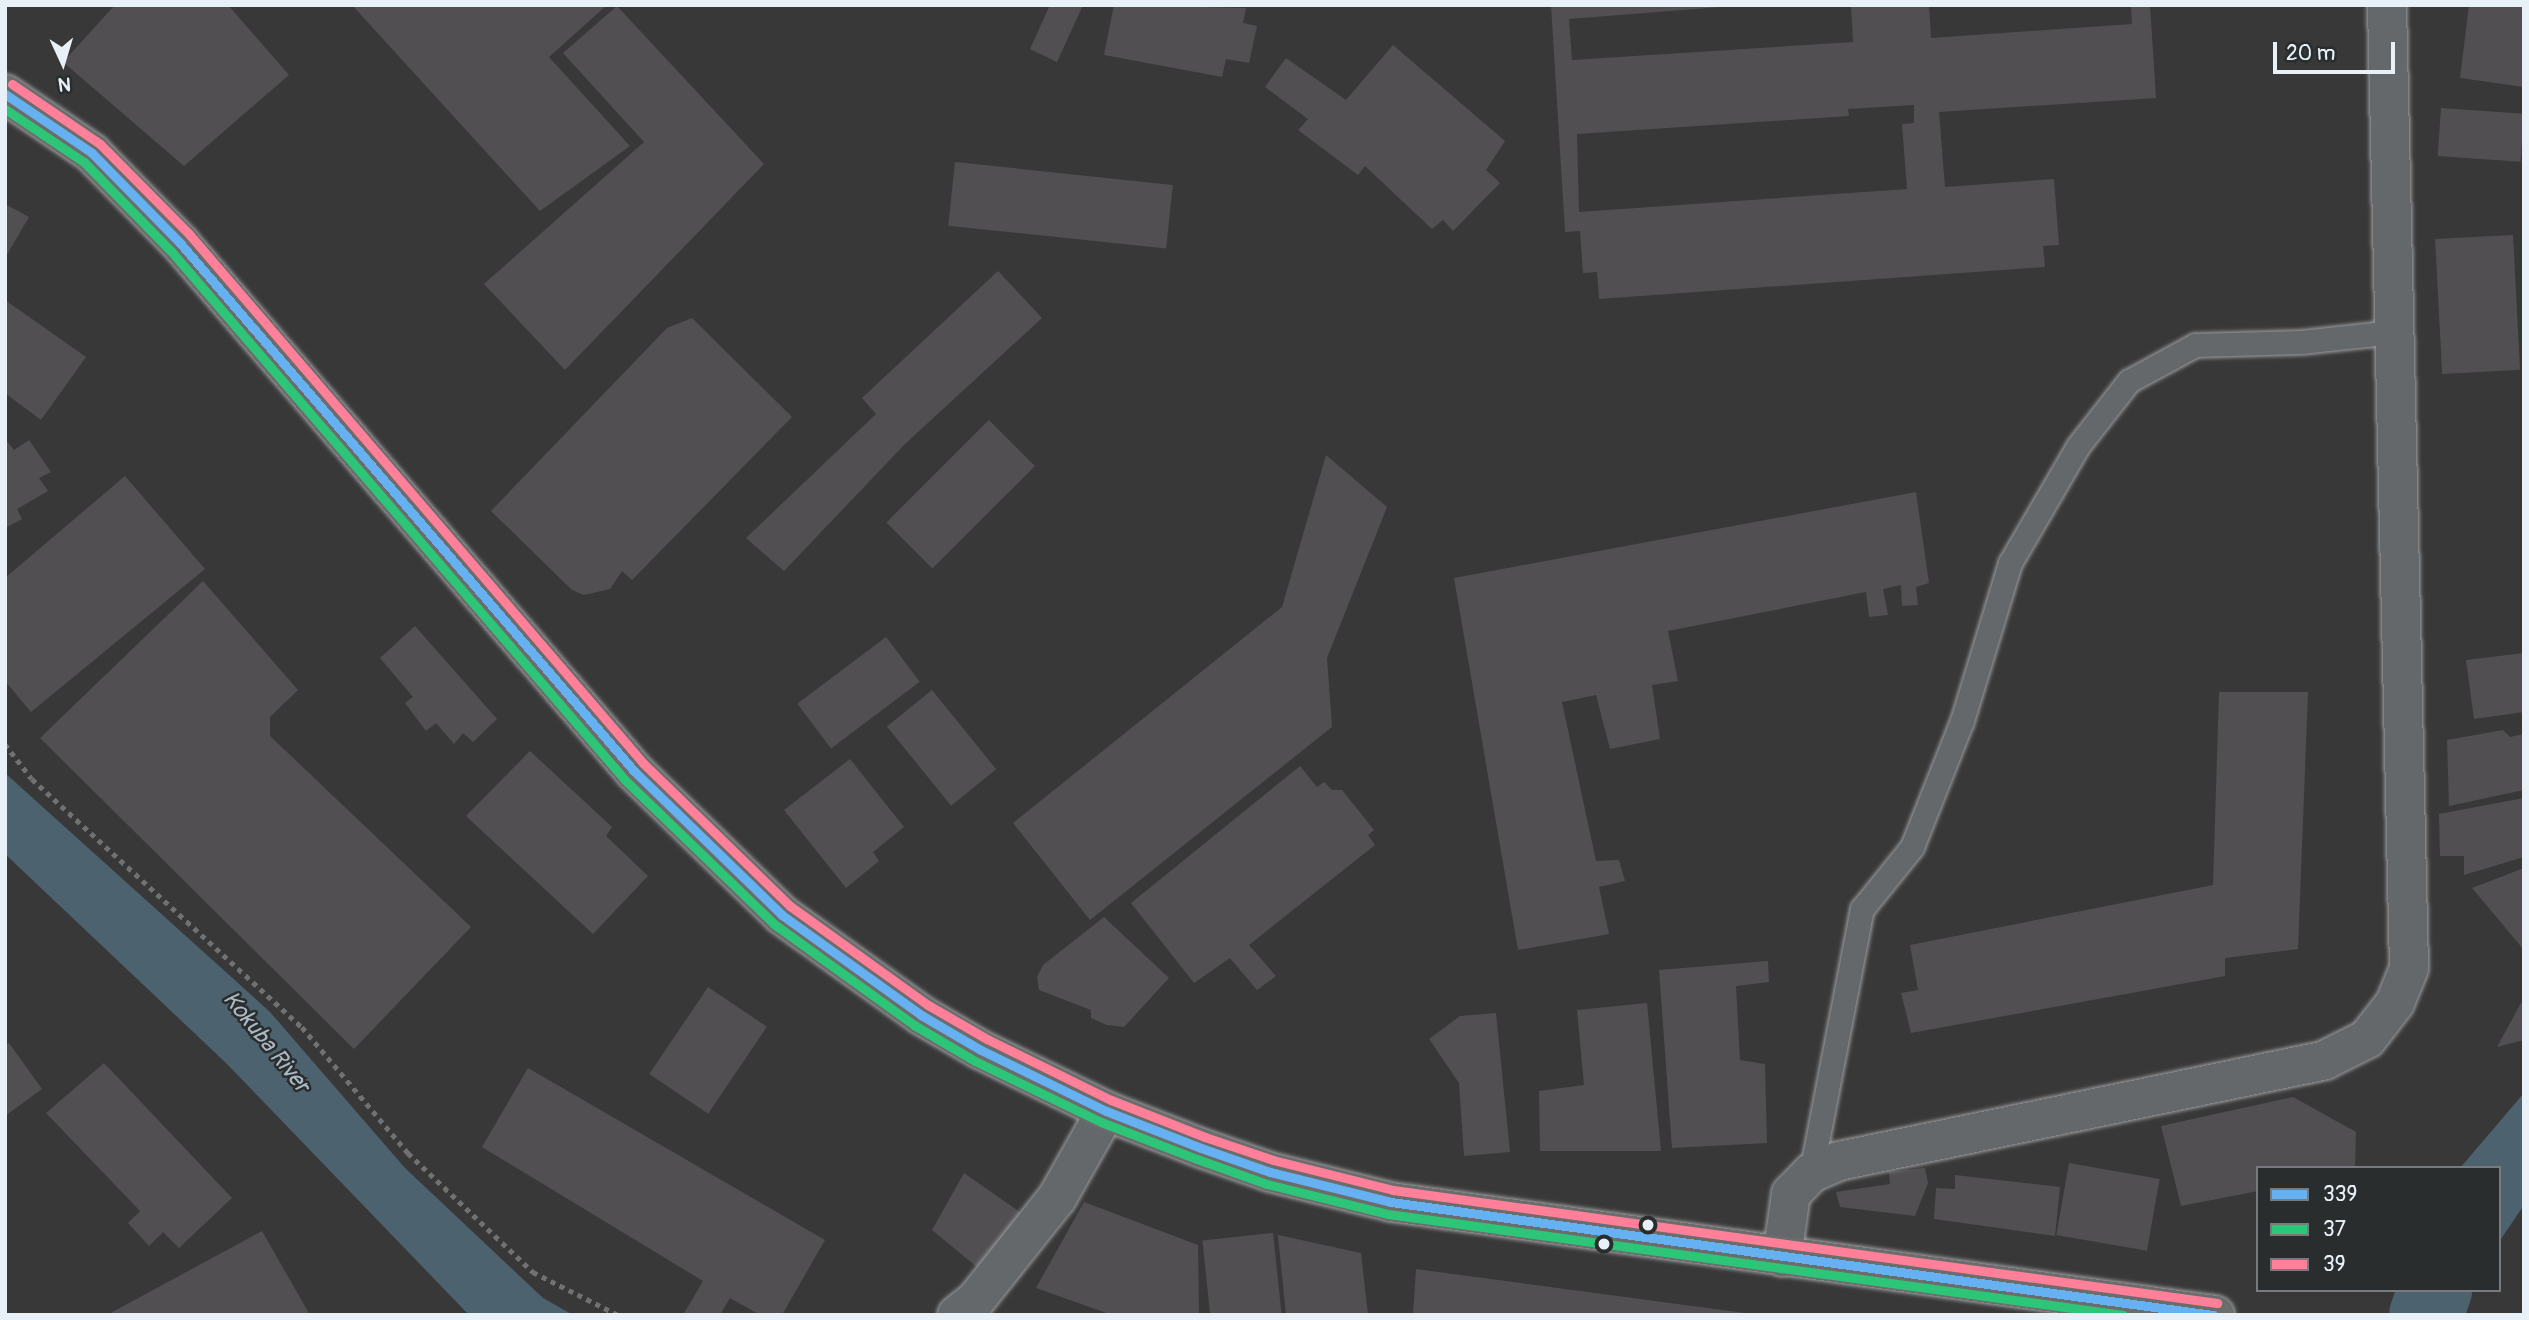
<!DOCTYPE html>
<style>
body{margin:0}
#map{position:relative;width:2529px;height:1320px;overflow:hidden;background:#383839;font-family:Pangolin,sans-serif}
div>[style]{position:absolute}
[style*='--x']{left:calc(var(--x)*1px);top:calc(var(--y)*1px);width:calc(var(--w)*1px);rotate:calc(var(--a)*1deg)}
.water>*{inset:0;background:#4c626e}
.river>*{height:74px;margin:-37px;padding:0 37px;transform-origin:37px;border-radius:37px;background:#4c626e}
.building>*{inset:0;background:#514f52;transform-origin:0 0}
.path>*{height:4.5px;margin-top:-2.25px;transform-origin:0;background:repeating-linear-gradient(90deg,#6f7172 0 5px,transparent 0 10px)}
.roads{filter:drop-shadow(0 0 2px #9c9d9f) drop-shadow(0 0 2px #9c9d9f)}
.service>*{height:23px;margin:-11.5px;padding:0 11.5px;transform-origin:11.5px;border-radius:11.5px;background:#65686b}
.minor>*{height:38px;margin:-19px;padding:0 19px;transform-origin:19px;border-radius:19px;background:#65686b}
.tertiary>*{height:38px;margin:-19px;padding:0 19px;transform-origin:19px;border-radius:19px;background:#65686b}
.trunk>*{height:38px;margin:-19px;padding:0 19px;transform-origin:19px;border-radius:19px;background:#6b6d6d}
.bus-1>*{height:9px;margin:-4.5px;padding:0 4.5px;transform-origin:4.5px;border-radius:4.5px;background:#66b1f2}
.bus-2>*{height:9px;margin:-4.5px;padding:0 4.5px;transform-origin:4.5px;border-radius:4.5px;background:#2dc577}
.bus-3>*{height:9px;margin:-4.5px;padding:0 4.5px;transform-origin:4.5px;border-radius:4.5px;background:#ff8098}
.dots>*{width:19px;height:19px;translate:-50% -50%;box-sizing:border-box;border:4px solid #2a2d2e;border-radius:50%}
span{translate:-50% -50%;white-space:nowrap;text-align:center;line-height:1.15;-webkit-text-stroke:5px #2a2d2e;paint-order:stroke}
.water-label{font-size:23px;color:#aab9c3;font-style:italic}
.frame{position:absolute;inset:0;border:7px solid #e8f1f8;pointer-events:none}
.legend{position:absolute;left:2256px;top:1166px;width:245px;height:126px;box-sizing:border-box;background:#2a2d2e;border:2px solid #767b7f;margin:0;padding:9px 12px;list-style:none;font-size:21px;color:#e8f1f8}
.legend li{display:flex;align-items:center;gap:14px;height:35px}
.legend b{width:35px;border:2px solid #767b7f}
.north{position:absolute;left:28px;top:28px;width:70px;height:70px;-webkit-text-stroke:5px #2a2d2e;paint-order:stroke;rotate:176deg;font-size:19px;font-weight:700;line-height:28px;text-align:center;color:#e8f1f8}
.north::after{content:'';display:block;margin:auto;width:24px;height:32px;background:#e8f1f8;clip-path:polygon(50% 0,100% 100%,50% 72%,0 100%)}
.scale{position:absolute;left:2273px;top:42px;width:122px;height:32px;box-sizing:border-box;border:4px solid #e8f1f8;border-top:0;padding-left:9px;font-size:21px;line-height:24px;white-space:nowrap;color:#e8f1f8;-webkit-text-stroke:5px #2a2d2e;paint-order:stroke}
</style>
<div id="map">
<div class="water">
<div style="clip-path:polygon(5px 773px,270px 1012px,405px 1168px,543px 1298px,573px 1315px,469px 1315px,226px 1063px,5px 854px)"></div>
<div style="clip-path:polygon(2524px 1093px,2524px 1205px,2499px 1242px,2499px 1168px,2460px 1168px)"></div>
</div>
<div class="river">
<div style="--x:2426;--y:1315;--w:27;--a:-70"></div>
</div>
<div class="building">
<div style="clip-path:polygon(115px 5px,228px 5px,289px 75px,184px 166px,63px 62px)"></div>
<div style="clip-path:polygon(352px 5px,607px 5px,549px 57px,630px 146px,540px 211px)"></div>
<div style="clip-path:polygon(1050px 5px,1083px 5px,1057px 62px,1030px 49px)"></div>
<div style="clip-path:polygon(1114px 5px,1246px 8px,1243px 23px,1257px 26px,1249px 63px,1226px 59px,1222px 77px,1104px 55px)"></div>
<div style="clip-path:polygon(evenodd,1551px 5px,1746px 5px,1569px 19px,1572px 60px,1853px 42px,1851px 5px,1929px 5px,1931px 38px,2132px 24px,2131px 5px,2150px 5px,2156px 98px,1939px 112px,1945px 187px,2054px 179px,2059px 245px,2043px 246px,2045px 267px,1599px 299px,1597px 272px,1583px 273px,1580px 231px,1565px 232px,1551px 5px,1914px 105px,1914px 123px,1902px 124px,1907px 189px,1579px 212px,1577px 134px,1849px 116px,1848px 109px,1914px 105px)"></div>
<div style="clip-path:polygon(2469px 5px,2524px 5px,2524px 87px,2460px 78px)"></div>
<div style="clip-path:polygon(617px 6px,764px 164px,565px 370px,484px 284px,644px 142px,563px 53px)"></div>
<div style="clip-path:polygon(1393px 45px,1505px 141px,1486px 170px,1500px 183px,1453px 231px,1443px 220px,1432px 229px,1365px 166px,1358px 175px,1298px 130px,1308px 119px,1265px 87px,1286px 58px,1346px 100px)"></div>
<div style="left:2441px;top:108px;width:83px;height:48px;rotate:4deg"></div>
<div style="left:955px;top:162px;width:219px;height:64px;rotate:6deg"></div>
<div style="clip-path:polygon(5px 204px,29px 217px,5px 258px)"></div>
<div style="left:2513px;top:235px;width:135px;height:78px;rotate:87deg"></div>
<div style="clip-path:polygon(998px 271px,1042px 318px,905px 444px,784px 571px,746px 538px,876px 414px,862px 398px)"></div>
<div style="clip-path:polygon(5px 300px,86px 357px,41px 420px,5px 393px)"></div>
<div style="clip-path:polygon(692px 318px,792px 417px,632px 580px,622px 571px,610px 589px,584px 595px,572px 590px,491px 511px,667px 328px)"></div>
<div style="left:989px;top:420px;width:65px;height:145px;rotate:45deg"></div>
<div style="clip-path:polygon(5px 439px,14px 450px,29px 440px,51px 472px,39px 478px,48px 491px,17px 509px,22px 519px,5px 528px)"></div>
<div style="clip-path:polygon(1326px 455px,1387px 507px,1327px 658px,1332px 727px,1090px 920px,1013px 823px,1282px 607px)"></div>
<div style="clip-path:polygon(125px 476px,205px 569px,31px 712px,5px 681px,5px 578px)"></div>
<div style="clip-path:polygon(1916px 492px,1929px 583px,1916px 587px,1918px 605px,1902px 606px,1901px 585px,1883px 589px,1888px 615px,1869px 617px,1866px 592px,1668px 631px,1678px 681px,1652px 685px,1660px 739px,1610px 749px,1596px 695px,1562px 702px,1596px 861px,1619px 860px,1625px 881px,1599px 887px,1609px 934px,1518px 950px,1454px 578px)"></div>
<div style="clip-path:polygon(203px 581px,298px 690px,270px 717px,270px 736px,471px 927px,354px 1049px,40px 738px)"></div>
<div style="clip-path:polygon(415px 626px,497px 719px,473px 742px,463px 733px,454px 744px,436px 723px,426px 731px,405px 703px,413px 697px,380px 658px)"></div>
<div style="left:886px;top:637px;width:56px;height:111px;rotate:53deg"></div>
<div style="clip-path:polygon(2524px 653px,2524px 712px,2474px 719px,2466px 660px)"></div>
<div style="left:932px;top:690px;width:102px;height:58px;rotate:51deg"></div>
<div style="clip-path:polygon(2219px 692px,2308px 692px,2298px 949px,2225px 958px,2225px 976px,1911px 1033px,1901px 993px,1918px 990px,1910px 945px,2213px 885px)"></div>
<div style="clip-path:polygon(2503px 730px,2510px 737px,2524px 734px,2524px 790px,2449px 806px,2447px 740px)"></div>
<div style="clip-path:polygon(530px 751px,612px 827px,606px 836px,648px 876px,593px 934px,466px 816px)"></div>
<div style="clip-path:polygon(850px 759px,904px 827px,873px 852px,879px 861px,846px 888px,784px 810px)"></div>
<div style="clip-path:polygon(1300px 766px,1317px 787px,1324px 782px,1332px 790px,1342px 790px,1374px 830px,1368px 835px,1375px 845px,1249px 945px,1276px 976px,1257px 990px,1230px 958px,1194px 983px,1131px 903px)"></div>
<div style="clip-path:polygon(2524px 798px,2524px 857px,2464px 875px,2464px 856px,2440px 856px,2439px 814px)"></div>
<div style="clip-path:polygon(2524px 868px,2524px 950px,2472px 888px)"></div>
<div style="clip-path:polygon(1104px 917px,1169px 978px,1124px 1027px,1107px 1025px,1091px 1018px,1091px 1010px,1039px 990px,1037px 977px,1043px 965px)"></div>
<div style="clip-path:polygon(1768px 961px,1769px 982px,1736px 986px,1740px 1060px,1765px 1064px,1767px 1143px,1672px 1148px,1659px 970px)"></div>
<div style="left:708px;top:987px;width:71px;height:105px;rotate:34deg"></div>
<div style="clip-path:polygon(2524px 1002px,2524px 1040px,2497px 1047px,2521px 1003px)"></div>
<div style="clip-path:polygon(1647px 1003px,1661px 1151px,1540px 1151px,1539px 1091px,1584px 1085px,1577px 1010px)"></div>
<div style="clip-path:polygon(1496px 1013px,1510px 1152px,1464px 1156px,1459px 1083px,1429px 1039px,1460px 1016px)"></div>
<div style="clip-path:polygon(9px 1043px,42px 1089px,5px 1116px,5px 1046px)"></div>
<div style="clip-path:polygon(104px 1063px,232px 1198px,179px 1248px,163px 1232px,149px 1246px,128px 1223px,140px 1211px,46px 1113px)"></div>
<div style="clip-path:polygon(528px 1068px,825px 1240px,782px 1315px,760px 1315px,730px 1298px,720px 1315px,683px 1315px,703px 1281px,482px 1147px)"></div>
<div style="clip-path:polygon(2293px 1097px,2356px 1132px,2355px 1168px,2258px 1168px,2258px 1191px,2181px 1206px,2161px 1126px)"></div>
<div style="left:2069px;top:1163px;width:92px;height:73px;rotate:10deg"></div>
<div style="clip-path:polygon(1925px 1168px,1928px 1183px,1915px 1216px,1840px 1207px,1836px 1192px,1890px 1184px,1889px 1172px)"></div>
<div style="clip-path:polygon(964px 1173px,1027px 1217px,983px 1272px,932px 1230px)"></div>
<div style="clip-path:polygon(1955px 1175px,2060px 1187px,2055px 1236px,1934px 1219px,1936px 1188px,1955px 1189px)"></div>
<div style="clip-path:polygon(1084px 1202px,1198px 1245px,1199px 1315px,1112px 1315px,1036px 1288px)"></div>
<div style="clip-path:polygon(262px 1231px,310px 1315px,107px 1315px)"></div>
<div style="left:1273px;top:1233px;width:82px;height:71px;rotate:84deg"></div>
<div style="clip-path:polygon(1278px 1235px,1361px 1253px,1368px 1315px,1286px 1315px)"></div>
<div style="clip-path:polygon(1416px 1269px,1745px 1313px,1744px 1315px,1413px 1315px)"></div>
</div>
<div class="path">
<div style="--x:5;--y:744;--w:44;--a:52.4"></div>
<div style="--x:32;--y:779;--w:367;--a:42.6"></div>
<div style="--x:302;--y:1027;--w:165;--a:49.9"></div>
<div style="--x:408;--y:1153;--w:173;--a:43.6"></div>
<div style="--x:533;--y:1272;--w:95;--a:26.8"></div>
</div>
<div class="roads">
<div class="service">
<div style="--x:1811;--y:1173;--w:269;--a:-79.1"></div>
<div style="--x:1862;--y:909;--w:80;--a:-51.1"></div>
<div style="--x:1912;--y:847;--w:136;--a:-68.4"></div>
<div style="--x:1962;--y:721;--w:165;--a:-73.1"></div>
<div style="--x:2010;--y:563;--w:135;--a:-59.8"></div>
<div style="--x:2078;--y:446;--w:83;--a:-51.9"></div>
<div style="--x:2129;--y:381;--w:75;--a:-28.6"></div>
<div style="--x:2195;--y:345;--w:106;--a:-1.6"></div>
<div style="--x:2301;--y:342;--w:93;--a:-6.2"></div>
</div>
<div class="minor">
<div style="--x:957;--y:1315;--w:23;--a:-38"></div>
<div style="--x:975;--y:1301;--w:132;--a:-51.5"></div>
<div style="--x:1057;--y:1198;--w:100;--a:-60.6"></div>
</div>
<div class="tertiary">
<div style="--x:1782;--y:1257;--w:64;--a:-81.9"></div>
<div style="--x:1791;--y:1194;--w:29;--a:-46"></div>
<div style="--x:1811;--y:1173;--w:30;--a:-23"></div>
<div style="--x:1839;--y:1161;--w:496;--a:-11.7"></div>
<div style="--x:2325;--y:1060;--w:47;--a:-26.6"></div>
<div style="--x:2367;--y:1039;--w:46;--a:-52.1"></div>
<div style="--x:2395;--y:1003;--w:38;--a:-68"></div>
<div style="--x:2409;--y:968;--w:963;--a:-91.31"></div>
</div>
<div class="trunk">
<div style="--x:5;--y:94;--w:105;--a:34.1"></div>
<div style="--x:92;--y:153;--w:126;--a:45.6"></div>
<div style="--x:180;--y:243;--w:696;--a:49.31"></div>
<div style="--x:634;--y:771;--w:206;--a:44.2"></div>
<div style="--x:782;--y:915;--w:171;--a:35.7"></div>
<div style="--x:921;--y:1015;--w:69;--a:30.3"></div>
<div style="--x:981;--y:1050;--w:139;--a:26"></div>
<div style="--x:1106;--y:1111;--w:102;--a:21.3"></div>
<div style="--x:1201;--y:1148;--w:73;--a:19.2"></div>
<div style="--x:1270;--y:1172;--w:125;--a:13.9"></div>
<div style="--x:1391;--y:1202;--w:832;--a:7.81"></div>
</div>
</div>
<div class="bus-1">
<div style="--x:5;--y:94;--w:105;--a:34.1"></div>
<div style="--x:92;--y:153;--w:126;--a:45.6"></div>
<div style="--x:180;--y:243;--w:696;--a:49.31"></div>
<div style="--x:634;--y:771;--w:206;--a:44.2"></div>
<div style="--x:782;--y:915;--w:171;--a:35.7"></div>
<div style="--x:921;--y:1015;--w:69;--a:30.3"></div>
<div style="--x:981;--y:1050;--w:139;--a:26"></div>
<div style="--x:1106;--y:1111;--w:102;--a:21.3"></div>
<div style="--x:1201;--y:1148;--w:73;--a:19.2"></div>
<div style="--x:1270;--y:1172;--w:125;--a:13.9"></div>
<div style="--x:1391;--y:1202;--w:830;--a:7.83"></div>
</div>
<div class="bus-2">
<div style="--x:5;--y:109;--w:95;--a:33.9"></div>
<div style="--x:84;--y:162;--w:124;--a:45.7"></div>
<div style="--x:171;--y:251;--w:697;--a:49.36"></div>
<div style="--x:625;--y:780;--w:207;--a:44"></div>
<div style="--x:774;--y:924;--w:173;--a:35.8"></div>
<div style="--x:914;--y:1025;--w:71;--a:30.5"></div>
<div style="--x:975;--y:1061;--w:140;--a:25.8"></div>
<div style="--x:1101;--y:1122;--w:103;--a:21.1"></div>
<div style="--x:1197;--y:1159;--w:74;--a:19.7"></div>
<div style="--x:1267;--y:1184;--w:125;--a:13.9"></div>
<div style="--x:1388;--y:1214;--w:742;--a:7.82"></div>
</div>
<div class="bus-3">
<div style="--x:12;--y:84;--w:107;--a:34.3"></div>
<div style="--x:100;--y:144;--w:127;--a:45.3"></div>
<div style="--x:189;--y:234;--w:697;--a:49.36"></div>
<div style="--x:643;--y:763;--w:205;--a:44.2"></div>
<div style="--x:790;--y:906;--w:170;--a:35.7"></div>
<div style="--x:928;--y:1005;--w:68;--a:30"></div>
<div style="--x:987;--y:1039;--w:138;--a:26.2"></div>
<div style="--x:1111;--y:1100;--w:101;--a:21.5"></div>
<div style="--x:1205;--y:1137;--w:72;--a:18.7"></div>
<div style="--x:1273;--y:1160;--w:124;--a:14"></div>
<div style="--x:1393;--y:1190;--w:832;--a:7.81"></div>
</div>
<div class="dots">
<div style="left:1648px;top:1225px;background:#e8f1f8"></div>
<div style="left:1604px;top:1244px;background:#e8f1f8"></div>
</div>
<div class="water-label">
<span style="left:266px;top:1042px;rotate:51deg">Kokuba River</span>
</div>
<div class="frame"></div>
<ul class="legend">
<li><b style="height:9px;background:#66b1f2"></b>339</li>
<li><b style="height:9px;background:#2dc577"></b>37</li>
<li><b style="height:9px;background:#ff8098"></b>39</li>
</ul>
<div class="north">N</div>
<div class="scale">20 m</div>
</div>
